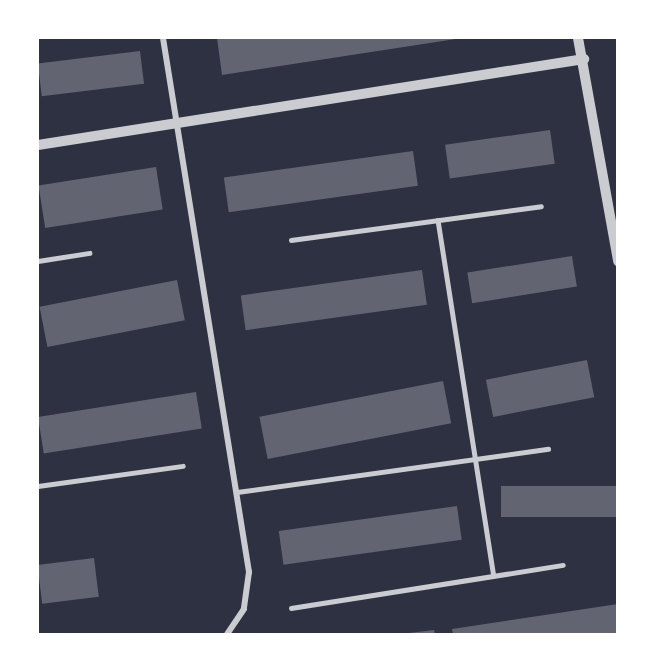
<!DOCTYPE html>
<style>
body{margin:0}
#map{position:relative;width:655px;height:672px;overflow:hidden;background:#2d3142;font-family:"Noto Serif",serif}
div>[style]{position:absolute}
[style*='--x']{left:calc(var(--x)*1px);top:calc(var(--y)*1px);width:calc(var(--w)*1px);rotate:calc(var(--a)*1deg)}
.building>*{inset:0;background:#626471;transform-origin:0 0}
.service>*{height:4.5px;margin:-2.25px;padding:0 2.25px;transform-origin:2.25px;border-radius:2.25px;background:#caccd0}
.minor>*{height:6px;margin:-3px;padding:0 3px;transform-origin:3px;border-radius:3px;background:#caccd0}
.tertiary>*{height:10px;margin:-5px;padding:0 5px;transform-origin:5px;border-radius:5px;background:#caccd0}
span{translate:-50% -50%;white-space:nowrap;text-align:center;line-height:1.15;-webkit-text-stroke:5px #fff;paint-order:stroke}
.frame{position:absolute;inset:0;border:39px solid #fff;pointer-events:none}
</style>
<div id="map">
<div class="building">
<div style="clip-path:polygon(217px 38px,456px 38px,456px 39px,222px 75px)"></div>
<div style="left:140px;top:51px;width:33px;height:103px;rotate:83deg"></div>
<div style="left:550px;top:130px;width:34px;height:106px;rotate:82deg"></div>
<div style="left:413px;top:151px;width:35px;height:191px;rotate:82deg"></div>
<div style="left:156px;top:167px;width:43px;height:119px;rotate:81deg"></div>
<div style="left:572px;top:256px;width:31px;height:106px;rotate:81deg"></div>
<div style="left:422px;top:270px;width:35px;height:183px;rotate:82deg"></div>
<div style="left:177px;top:280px;width:41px;height:140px;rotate:79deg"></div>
<div style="left:587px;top:360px;width:38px;height:103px;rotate:79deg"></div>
<div style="left:443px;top:381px;width:43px;height:187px;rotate:79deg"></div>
<div style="left:196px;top:392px;width:37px;height:160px;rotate:81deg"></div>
<div style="left:618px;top:486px;width:31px;height:117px;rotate:90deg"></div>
<div style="left:457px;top:506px;width:34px;height:180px;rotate:82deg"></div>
<div style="left:94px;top:558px;width:39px;height:57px;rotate:83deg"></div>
<div style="clip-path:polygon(618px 604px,618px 634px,453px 634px,452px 629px)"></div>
<div style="clip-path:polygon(434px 630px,435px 634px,409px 634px,409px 633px)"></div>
</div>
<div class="service">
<div style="--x:438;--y:220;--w:360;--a:81.1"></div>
<div style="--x:291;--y:240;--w:252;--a:-7.7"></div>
<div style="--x:38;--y:261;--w:52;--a:-8.9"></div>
<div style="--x:38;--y:486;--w:146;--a:-7.9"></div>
<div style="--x:237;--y:492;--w:314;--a:-7.9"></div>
<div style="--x:291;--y:608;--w:275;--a:-9"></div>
</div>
<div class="minor">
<div style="--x:163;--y:38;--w:541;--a:80.85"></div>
<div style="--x:249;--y:572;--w:37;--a:98"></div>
<div style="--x:244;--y:609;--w:30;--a:124"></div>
</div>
<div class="tertiary">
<div style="--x:578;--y:38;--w:227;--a:79.8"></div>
<div style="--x:38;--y:145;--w:553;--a:-8.95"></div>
</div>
<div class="frame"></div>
</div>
